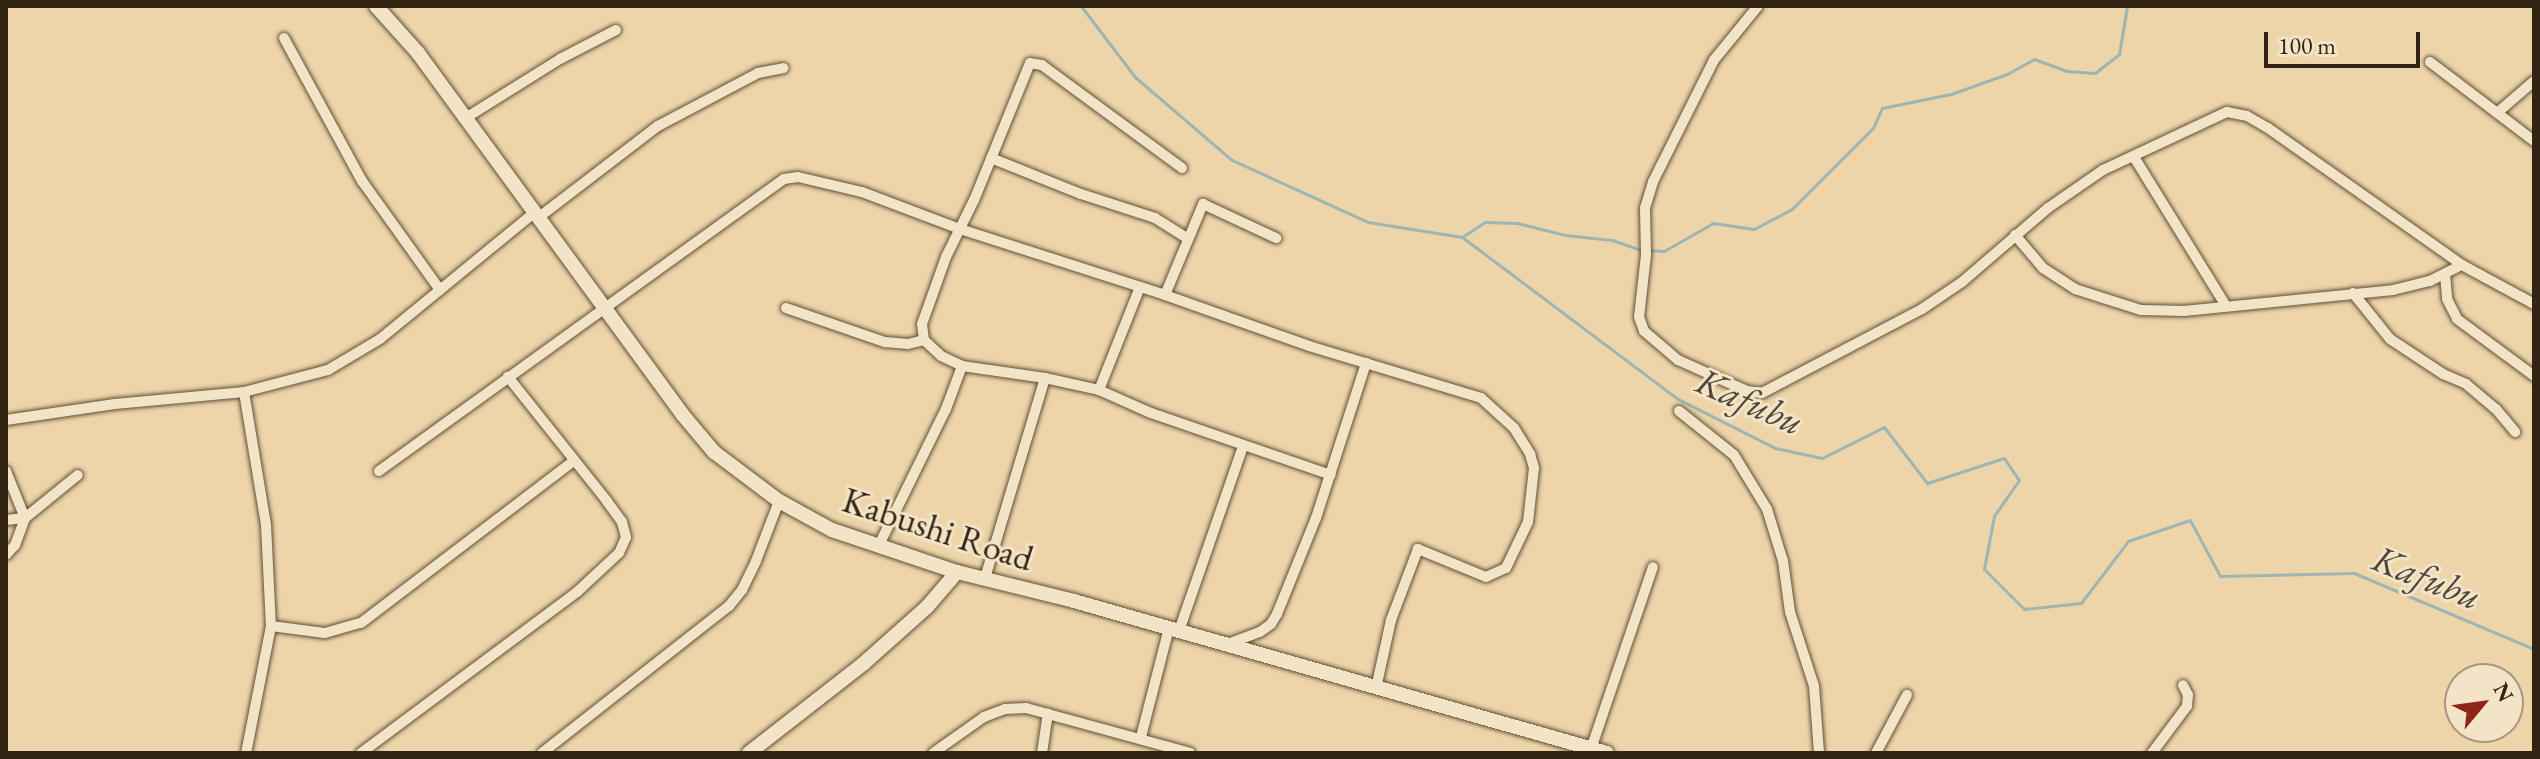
<!DOCTYPE html>
<style>
body{margin:0}
#map{position:relative;width:2540px;height:759px;overflow:hidden;background:#edd5a9;font-family:"EB Garamond",serif}
div>[style]{position:absolute}
[style*='--x']{left:calc(var(--x)*1px);top:calc(var(--y)*1px);width:calc(var(--w)*1px);rotate:calc(var(--a)*1deg)}
.stream>*{height:3px;margin:-1.5px;padding:0 1.5px;transform-origin:1.5px;border-radius:1.5px;background:#9db6b3}
.roads{filter:drop-shadow(0 0 2px #615038) drop-shadow(0 0 2px #615038)}
.street>*{height:10px;margin:-5px;padding:0 5px;transform-origin:5px;border-radius:5px;background:#f3e4c7}
.secondary>*{height:14px;margin:-7px;padding:0 7px;transform-origin:7px;border-radius:7px;background:#f3e4c7}
span{translate:-50% -50%;white-space:nowrap;text-align:center;line-height:1.15;-webkit-text-stroke:6px #f3e4c7;paint-order:stroke}
.street-label{font-size:36px;color:#322412}
.water-label{font-size:38px;color:#4d483a;font-style:italic}
.frame{position:absolute;inset:0;border:8px solid #322412;pointer-events:none}
.north{position:absolute;left:2444px;top:663px;width:80px;height:80px;box-sizing:border-box;background:#f3e4c7;border:2px solid #a6977f;border-radius:50%;rotate:61deg;font-size:22px;font-weight:700;line-height:32px;text-align:center;color:#322412}
.north::after{content:'';display:block;margin:auto;width:28px;height:36px;background:#8f2418;clip-path:polygon(50% 0,100% 100%,50% 72%,0 100%)}
.scale{position:absolute;left:2264px;top:32px;width:156px;height:36px;box-sizing:border-box;border:4px solid #322412;border-top:0;padding-left:10px;font-size:24px;line-height:28px;white-space:nowrap;color:#322412;-webkit-text-stroke:6px #f3e4c7;paint-order:stroke}
</style>
<div id="map">
<div class="stream">
<div style="--x:1081;--y:6;--w:89;--a:52.7"></div>
<div style="--x:1135;--y:77;--w:128;--a:40.6"></div>
<div style="--x:1232;--y:160;--w:149;--a:24.5"></div>
<div style="--x:1368;--y:222;--w:95;--a:9.1"></div>
<div style="--x:1462;--y:237;--w:270;--a:36.9"></div>
<div style="--x:1678;--y:399;--w:109;--a:26.8"></div>
<div style="--x:1775;--y:448;--w:48;--a:12"></div>
<div style="--x:1822;--y:458;--w:69;--a:-26.6"></div>
<div style="--x:1884;--y:427;--w:71;--a:52.5"></div>
<div style="--x:1927;--y:483;--w:81;--a:-18"></div>
<div style="--x:2004;--y:458;--w:27;--a:56"></div>
<div style="--x:2019;--y:480;--w:44;--a:124.8"></div>
<div style="--x:1994;--y:516;--w:54;--a:100.7"></div>
<div style="--x:1984;--y:569;--w:57;--a:45"></div>
<div style="--x:2024;--y:609;--w:57;--a:-6"></div>
<div style="--x:2081;--y:603;--w:78;--a:-52.8"></div>
<div style="--x:2128;--y:541;--w:65;--a:-18.7"></div>
<div style="--x:2190;--y:520;--w:64;--a:61.8"></div>
<div style="--x:2220;--y:576;--w:134;--a:-1.3"></div>
<div style="--x:2354;--y:573;--w:195;--a:22.9"></div>
<div style="--x:1462;--y:237;--w:27;--a:-33"></div>
<div style="--x:1485;--y:222;--w:32;--a:2"></div>
<div style="--x:1517;--y:223;--w:49;--a:14"></div>
<div style="--x:1565;--y:235;--w:47;--a:6.1"></div>
<div style="--x:1612;--y:240;--w:31;--a:19"></div>
<div style="--x:1649;--y:250;--w:15;--a:4"></div>
<div style="--x:1664;--y:251;--w:56;--a:-29.7"></div>
<div style="--x:1713;--y:223;--w:41;--a:8.3"></div>
<div style="--x:1754;--y:229;--w:43;--a:-27.8"></div>
<div style="--x:1792;--y:209;--w:115;--a:-45"></div>
<div style="--x:1873;--y:128;--w:22;--a:-66"></div>
<div style="--x:1882;--y:108;--w:70;--a:-11.5"></div>
<div style="--x:1951;--y:94;--w:59;--a:-19.7"></div>
<div style="--x:2007;--y:74;--w:31;--a:-29"></div>
<div style="--x:2034;--y:59;--w:35;--a:20"></div>
<div style="--x:2067;--y:71;--w:28;--a:4"></div>
<div style="--x:2095;--y:73;--w:31;--a:-38"></div>
<div style="--x:2119;--y:54;--w:49;--a:-80.5"></div>
</div>
<div class="roads">
<div class="street">
<div style="--x:1758;--y:6;--w:70;--a:129.2"></div>
<div style="--x:1714;--y:60;--w:136;--a:116.6"></div>
<div style="--x:1653;--y:182;--w:27;--a:107"></div>
<div style="--x:1645;--y:208;--w:47;--a:88.8"></div>
<div style="--x:1646;--y:255;--w:62;--a:96.4"></div>
<div style="--x:1639;--y:317;--w:15;--a:70"></div>
<div style="--x:1644;--y:331;--w:45;--a:40.5"></div>
<div style="--x:1678;--y:360;--w:76;--a:24.2"></div>
<div style="--x:1747;--y:391;--w:15;--a:8"></div>
<div style="--x:1762;--y:393;--w:181;--a:-27.7"></div>
<div style="--x:1922;--y:309;--w:48;--a:-34"></div>
<div style="--x:1962;--y:282;--w:113;--a:-40.7"></div>
<div style="--x:2048;--y:208;--w:67;--a:-34.6"></div>
<div style="--x:2103;--y:170;--w:137;--a:-25.1"></div>
<div style="--x:2227;--y:112;--w:20;--a:11"></div>
<div style="--x:2247;--y:116;--w:24;--a:30"></div>
<div style="--x:2268;--y:128;--w:237;--a:35.2"></div>
<div style="--x:2462;--y:265;--w:82;--a:28.4"></div>
<div style="--x:284;--y:38;--w:163;--a:61.4"></div>
<div style="--x:362;--y:181;--w:134;--a:54.4"></div>
<div style="--x:2430;--y:62;--w:131;--a:37.2"></div>
<div style="--x:2497;--y:113;--w:49;--a:-40.9"></div>
<div style="--x:464;--y:119;--w:113;--a:-32"></div>
<div style="--x:560;--y:59;--w:63;--a:-27.4"></div>
<div style="--x:2134;--y:157;--w:175;--a:58.3"></div>
<div style="--x:991;--y:158;--w:97;--a:21.8"></div>
<div style="--x:1081;--y:194;--w:78;--a:18"></div>
<div style="--x:1155;--y:218;--w:38;--a:32"></div>
<div style="--x:1182;--y:168;--w:174;--a:-143.7"></div>
<div style="--x:1042;--y:65;--w:12;--a:-171"></div>
<div style="--x:1030;--y:63;--w:148;--a:112.2"></div>
<div style="--x:974;--y:200;--w:64;--a:116.2"></div>
<div style="--x:946;--y:257;--w:71;--a:109.7"></div>
<div style="--x:922;--y:324;--w:16;--a:83"></div>
<div style="--x:924;--y:340;--w:23;--a:43"></div>
<div style="--x:941;--y:356;--w:23;--a:25"></div>
<div style="--x:962;--y:366;--w:84;--a:8.2"></div>
<div style="--x:1045;--y:378;--w:55;--a:12.5"></div>
<div style="--x:1099;--y:390;--w:57;--a:23.9"></div>
<div style="--x:1151;--y:413;--w:190;--a:19"></div>
<div style="--x:538;--y:218;--w:151;--a:-37.5"></div>
<div style="--x:658;--y:126;--w:113;--a:-27.9"></div>
<div style="--x:758;--y:73;--w:26;--a:-11"></div>
<div style="--x:2015;--y:235;--w:43;--a:49.7"></div>
<div style="--x:2043;--y:268;--w:38;--a:33"></div>
<div style="--x:2075;--y:289;--w:69;--a:17.7"></div>
<div style="--x:2141;--y:310;--w:43;--a:1.3"></div>
<div style="--x:2184;--y:311;--w:210;--a:-5.7"></div>
<div style="--x:2393;--y:290;--w:38;--a:-14"></div>
<div style="--x:2430;--y:281;--w:36;--a:-27"></div>
<div style="--x:2445;--y:274;--w:25;--a:85"></div>
<div style="--x:2447;--y:299;--w:22;--a:63"></div>
<div style="--x:2457;--y:319;--w:96;--a:36.5"></div>
<div style="--x:2353;--y:293;--w:59;--a:51.2"></div>
<div style="--x:2390;--y:339;--w:64;--a:33.4"></div>
<div style="--x:2443;--y:374;--w:25;--a:23"></div>
<div style="--x:2466;--y:384;--w:39;--a:40"></div>
<div style="--x:2496;--y:409;--w:30;--a:50"></div>
<div style="--x:1165;--y:295;--w:153;--a:19.5"></div>
<div style="--x:1309;--y:346;--w:180;--a:16.8"></div>
<div style="--x:1481;--y:398;--w:45;--a:42.3"></div>
<div style="--x:1514;--y:428;--w:31;--a:58"></div>
<div style="--x:1530;--y:454;--w:15;--a:74"></div>
<div style="--x:1534;--y:468;--w:54;--a:96.3"></div>
<div style="--x:1528;--y:522;--w:51;--a:115.6"></div>
<div style="--x:1506;--y:568;--w:22;--a:156"></div>
<div style="--x:1486;--y:577;--w:74;--a:-157.6"></div>
<div style="--x:1418;--y:549;--w:76;--a:110.8"></div>
<div style="--x:1391;--y:620;--w:70;--a:102.4"></div>
<div style="--x:786;--y:308;--w:105;--a:19"></div>
<div style="--x:885;--y:342;--w:23;--a:5"></div>
<div style="--x:908;--y:344;--w:16;--a:-14"></div>
<div style="--x:1099;--y:390;--w:111;--a:-68.3"></div>
<div style="--x:244;--y:392;--w:135;--a:80.6"></div>
<div style="--x:266;--y:525;--w:101;--a:87.2"></div>
<div style="--x:271;--y:626;--w:129;--a:101.1"></div>
<div style="--x:1679;--y:411;--w:70;--a:38.7"></div>
<div style="--x:1734;--y:455;--w:63;--a:58.6"></div>
<div style="--x:1767;--y:509;--w:54;--a:72.9"></div>
<div style="--x:1783;--y:561;--w:51;--a:82.2"></div>
<div style="--x:1790;--y:612;--w:78;--a:72"></div>
<div style="--x:1814;--y:686;--w:67;--a:85.7"></div>
<div style="--x:6;--y:420;--w:110;--a:-8.4"></div>
<div style="--x:115;--y:404;--w:130;--a:-5.3"></div>
<div style="--x:244;--y:392;--w:87;--a:-14.7"></div>
<div style="--x:328;--y:370;--w:61;--a:-30.8"></div>
<div style="--x:380;--y:339;--w:199;--a:-39.3"></div>
<div style="--x:6;--y:471;--w:51;--a:68"></div>
<div style="--x:25;--y:518;--w:29;--a:110"></div>
<div style="--x:15;--y:545;--w:13;--a:132"></div>
<div style="--x:379;--y:471;--w:499;--a:-35.8"></div>
<div style="--x:784;--y:179;--w:14;--a:-8"></div>
<div style="--x:798;--y:177;--w:66;--a:13.2"></div>
<div style="--x:862;--y:192;--w:105;--a:20.7"></div>
<div style="--x:960;--y:229;--w:215;--a:17.8"></div>
<div style="--x:1165;--y:295;--w:99;--a:-67.3"></div>
<div style="--x:1203;--y:204;--w:81;--a:25"></div>
<div style="--x:6;--y:520;--w:19;--a:-6"></div>
<div style="--x:25;--y:518;--w:68;--a:-39.1"></div>
<div style="--x:878;--y:547;--w:154;--a:-63.8"></div>
<div style="--x:946;--y:409;--w:46;--a:-69.6"></div>
<div style="--x:985;--y:578;--w:209;--a:-73.3"></div>
<div style="--x:271;--y:626;--w:54;--a:7.4"></div>
<div style="--x:325;--y:633;--w:37;--a:-16"></div>
<div style="--x:361;--y:623;--w:268;--a:-37.3"></div>
<div style="--x:1179;--y:631;--w:196;--a:-70.9"></div>
<div style="--x:1228;--y:644;--w:34;--a:-21"></div>
<div style="--x:1260;--y:632;--w:14;--a:-36"></div>
<div style="--x:1271;--y:624;--w:12;--a:-59"></div>
<div style="--x:1277;--y:614;--w:104;--a:-67.9"></div>
<div style="--x:1316;--y:518;--w:163;--a:-72.1"></div>
<div style="--x:1141;--y:737;--w:113;--a:-75.6"></div>
<div style="--x:1591;--y:749;--w:192;--a:-71.2"></div>
<div style="--x:361;--y:753;--w:269;--a:-36.7"></div>
<div style="--x:577;--y:592;--w:57;--a:-42.9"></div>
<div style="--x:619;--y:553;--w:17;--a:-66"></div>
<div style="--x:626;--y:537;--w:16;--a:-105"></div>
<div style="--x:622;--y:522;--w:26;--a:-126"></div>
<div style="--x:607;--y:501;--w:159;--a:-128.6"></div>
<div style="--x:542;--y:753;--w:238;--a:-38.2"></div>
<div style="--x:729;--y:606;--w:21;--a:-51"></div>
<div style="--x:742;--y:590;--w:32;--a:-64"></div>
<div style="--x:756;--y:561;--w:64;--a:-69"></div>
<div style="--x:933;--y:753;--w:62;--a:-35.2"></div>
<div style="--x:984;--y:717;--w:22;--a:-21"></div>
<div style="--x:1005;--y:709;--w:21;--a:-3"></div>
<div style="--x:1026;--y:708;--w:170;--a:15.3"></div>
<div style="--x:1042;--y:753;--w:40;--a:-81.5"></div>
<div style="--x:1876;--y:753;--w:66;--a:-61.9"></div>
<div style="--x:2152;--y:753;--w:59;--a:-53.3"></div>
<div style="--x:2187;--y:706;--w:11;--a:-85"></div>
<div style="--x:2188;--y:695;--w:11;--a:-117"></div>
</div>
<div class="secondary">
<div style="--x:376;--y:6;--w:63;--a:48.2"></div>
<div style="--x:418;--y:53;--w:447;--a:53.8"></div>
<div style="--x:682;--y:414;--w:50;--a:49.9"></div>
<div style="--x:714;--y:452;--w:81;--a:37"></div>
<div style="--x:779;--y:501;--w:60;--a:28.7"></div>
<div style="--x:832;--y:530;--w:132;--a:18.6"></div>
<div style="--x:957;--y:572;--w:121;--a:13.9"></div>
<div style="--x:1074;--y:601;--w:554;--a:15.92"></div>
<div style="--x:749;--y:753;--w:145;--a:-38"></div>
<div style="--x:863;--y:664;--w:86;--a:-41.7"></div>
<div style="--x:927;--y:607;--w:46;--a:-49.4"></div>
</div>
</div>
<div class="street-label">
<span style="left:938px;top:529px;rotate:18deg">Kabushi Road</span>
</div>
<div class="water-label">
<span style="left:1750px;top:401px;rotate:24deg">Kafubu</span>
<span style="left:2427px;top:577px;rotate:22deg">Kafubu</span>
</div>
<div class="frame"></div>
<div class="north">N</div>
<div class="scale">100 m</div>
</div>
